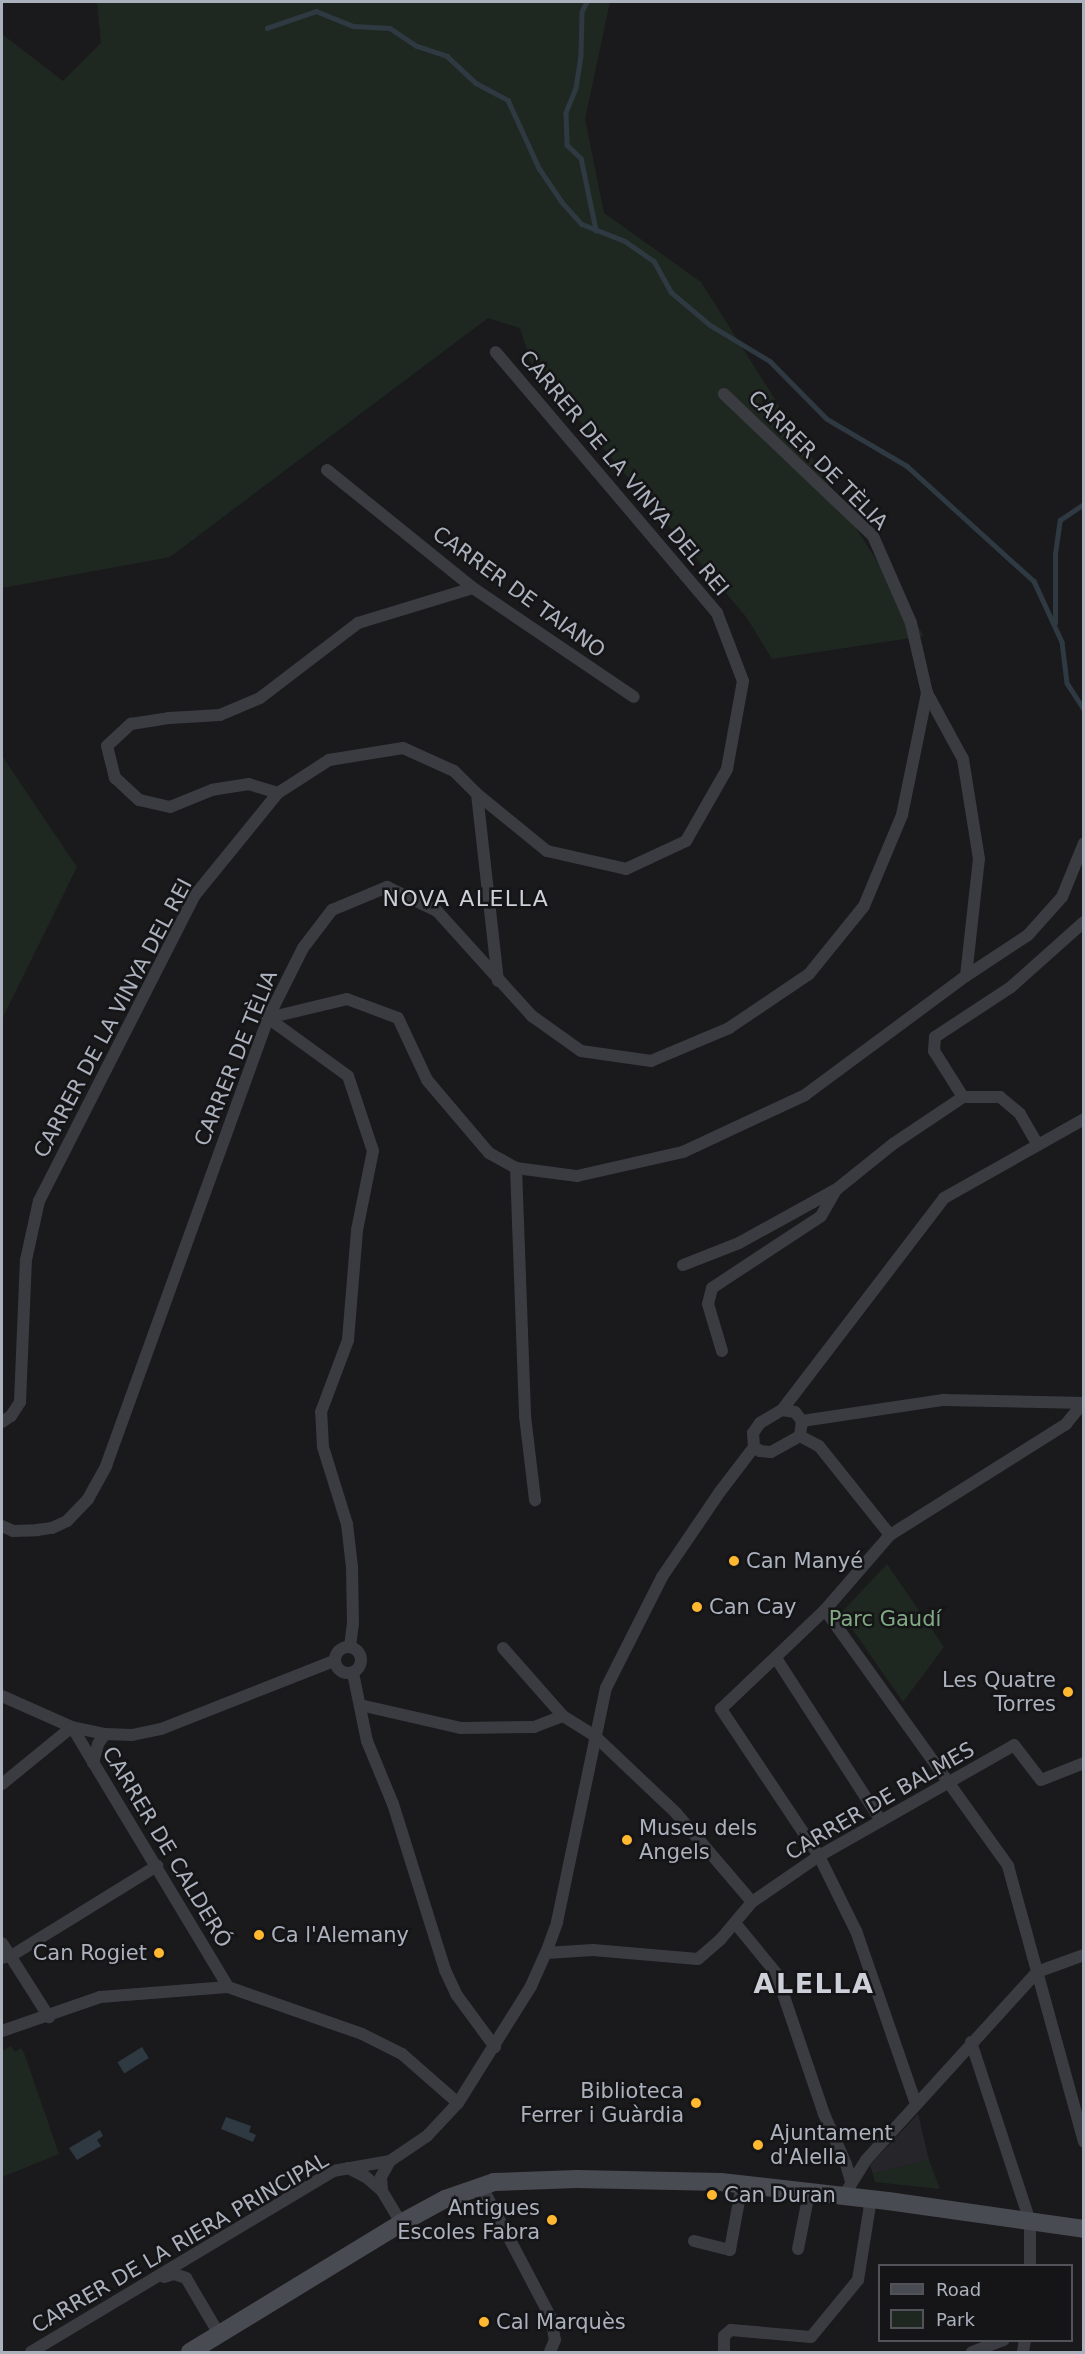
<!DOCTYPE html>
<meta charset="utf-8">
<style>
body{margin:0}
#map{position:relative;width:1085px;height:2354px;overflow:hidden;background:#1a1a1c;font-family:"DejaVu Sans",sans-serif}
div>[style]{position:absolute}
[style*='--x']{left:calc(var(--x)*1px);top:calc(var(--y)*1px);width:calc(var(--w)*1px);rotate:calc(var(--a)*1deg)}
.built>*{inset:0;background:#26262a}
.green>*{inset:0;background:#1f2820}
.water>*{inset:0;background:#2e3942;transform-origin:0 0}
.stream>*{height:4.5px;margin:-2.25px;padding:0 2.25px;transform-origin:2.25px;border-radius:2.25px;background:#2e3942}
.street>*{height:12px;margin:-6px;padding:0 6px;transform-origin:6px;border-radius:6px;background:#3a3c42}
.street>.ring{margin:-6px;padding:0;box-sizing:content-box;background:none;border:12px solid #3a3c42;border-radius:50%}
.secondary>*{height:18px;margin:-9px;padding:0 9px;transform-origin:9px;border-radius:9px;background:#484b52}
.dots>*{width:16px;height:16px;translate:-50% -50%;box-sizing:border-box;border:3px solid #151517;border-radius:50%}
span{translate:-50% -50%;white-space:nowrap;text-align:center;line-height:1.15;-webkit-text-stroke:5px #151517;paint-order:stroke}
.street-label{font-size:21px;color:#abb1bd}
.poi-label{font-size:21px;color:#abb1bd}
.left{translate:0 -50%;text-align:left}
.right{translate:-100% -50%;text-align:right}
.park-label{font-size:21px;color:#81a984}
.neighbourhood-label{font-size:22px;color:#cdd0d8;letter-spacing:1.5px}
.district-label{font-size:27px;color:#cdd0d8;font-weight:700;letter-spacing:1.5px}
.frame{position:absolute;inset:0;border:3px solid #abb1bd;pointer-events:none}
.legend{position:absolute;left:878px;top:2264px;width:195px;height:78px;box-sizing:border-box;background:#151517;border:2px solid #515359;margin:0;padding:8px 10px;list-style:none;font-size:18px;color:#abb1bd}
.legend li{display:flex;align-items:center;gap:12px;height:30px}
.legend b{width:30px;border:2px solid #515359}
</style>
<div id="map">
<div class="built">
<div style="clip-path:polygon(918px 2114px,929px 2160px,873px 2174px,870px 2165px)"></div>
</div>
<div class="green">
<div style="clip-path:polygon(97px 2px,610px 2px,585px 119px,604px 213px,701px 282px,924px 636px,772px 659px,747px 618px,531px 363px,520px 328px,488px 318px,170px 557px,2px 588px,2px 34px,63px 81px,101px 43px)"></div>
<div style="clip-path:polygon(2px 756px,77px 867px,2px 1019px)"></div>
<div style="clip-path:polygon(887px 1564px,944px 1647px,903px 1702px,841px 1613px)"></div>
<div style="clip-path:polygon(11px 2046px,15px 2052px,21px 2048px,24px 2053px,59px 2154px,2px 2177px,2px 2051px)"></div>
<div style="clip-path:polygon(929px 2160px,940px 2189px,875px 2182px,873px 2174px)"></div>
</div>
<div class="water">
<div style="left:142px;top:2047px;width:13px;height:29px;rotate:58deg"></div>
<div style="clip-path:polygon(226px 2117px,251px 2126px,249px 2132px,256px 2135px,253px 2142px,221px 2129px)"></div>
<div style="clip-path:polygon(100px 2130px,103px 2136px,97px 2140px,101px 2146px,77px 2160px,69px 2148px)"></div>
</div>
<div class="stream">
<div style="--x:587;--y:2;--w:11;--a:117"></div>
<div style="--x:582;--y:12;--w:44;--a:91.3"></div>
<div style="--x:581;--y:56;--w:32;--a:99"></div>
<div style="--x:576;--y:88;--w:27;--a:112"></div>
<div style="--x:566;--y:113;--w:32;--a:88"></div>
<div style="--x:567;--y:145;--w:19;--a:43"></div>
<div style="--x:581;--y:158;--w:74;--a:78.2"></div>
<div style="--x:267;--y:28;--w:52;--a:-19.1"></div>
<div style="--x:316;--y:11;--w:40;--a:22"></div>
<div style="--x:353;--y:26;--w:37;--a:3"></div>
<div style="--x:390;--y:28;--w:32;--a:34"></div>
<div style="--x:417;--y:46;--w:32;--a:18"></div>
<div style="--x:447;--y:56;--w:40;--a:43"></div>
<div style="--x:476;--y:83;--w:36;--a:28"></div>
<div style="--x:508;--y:100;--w:75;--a:65.5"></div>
<div style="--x:539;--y:168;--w:40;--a:56"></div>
<div style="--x:561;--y:201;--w:31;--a:48"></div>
<div style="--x:582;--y:224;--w:46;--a:21.6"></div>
<div style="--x:625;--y:241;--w:35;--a:35"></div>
<div style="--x:654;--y:261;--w:35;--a:61"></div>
<div style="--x:671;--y:292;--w:51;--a:40.2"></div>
<div style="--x:710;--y:325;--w:70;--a:31"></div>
<div style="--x:770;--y:361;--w:81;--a:45.5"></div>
<div style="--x:827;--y:419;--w:93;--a:30.4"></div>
<div style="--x:907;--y:466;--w:171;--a:42.2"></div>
<div style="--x:1034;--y:581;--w:67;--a:65.3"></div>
<div style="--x:1062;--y:642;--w:41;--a:83"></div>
<div style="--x:1067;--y:683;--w:31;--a:57"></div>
<div style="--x:1055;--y:623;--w:69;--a:-90"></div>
<div style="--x:1055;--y:554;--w:34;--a:-82"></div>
<div style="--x:1060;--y:520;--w:29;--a:-34"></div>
</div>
<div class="street">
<div style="--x:327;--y:470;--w:188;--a:38.9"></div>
<div style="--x:473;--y:588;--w:194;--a:34.1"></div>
<div style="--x:278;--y:793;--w:30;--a:-163"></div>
<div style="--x:249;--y:784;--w:37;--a:171"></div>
<div style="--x:212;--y:790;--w:45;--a:158"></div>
<div style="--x:170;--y:807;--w:32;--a:-167"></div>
<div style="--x:139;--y:800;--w:33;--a:-137"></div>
<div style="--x:115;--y:778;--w:33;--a:-104"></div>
<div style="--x:107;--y:746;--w:33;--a:-43"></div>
<div style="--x:131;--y:724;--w:38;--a:-9"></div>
<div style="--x:169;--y:718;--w:51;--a:-3.4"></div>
<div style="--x:220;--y:715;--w:43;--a:-23"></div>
<div style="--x:260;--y:698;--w:123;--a:-37.4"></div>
<div style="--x:358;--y:623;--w:120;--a:-16.9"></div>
<div style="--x:477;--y:794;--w:188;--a:83.6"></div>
<div style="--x:966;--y:976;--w:74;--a:-33.5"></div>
<div style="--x:1028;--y:935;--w:51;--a:-48.2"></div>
<div style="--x:1062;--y:897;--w:58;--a:-67.8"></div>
<div style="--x:963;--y:1097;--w:37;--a:0"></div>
<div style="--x:1000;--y:1097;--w:26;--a:40"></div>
<div style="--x:1020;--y:1114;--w:36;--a:60"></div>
<div style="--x:516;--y:1168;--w:248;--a:87.9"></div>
<div style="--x:525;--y:1416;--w:85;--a:83.2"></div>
<div style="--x:683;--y:1265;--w:60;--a:-21.4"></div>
<div style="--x:739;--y:1243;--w:112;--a:-28.9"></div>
<div style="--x:837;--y:1189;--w:72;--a:-38.8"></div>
<div style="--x:893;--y:1144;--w:84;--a:-33.9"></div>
<div style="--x:963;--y:1097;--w:54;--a:-122.2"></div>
<div style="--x:934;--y:1051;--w:14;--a:-86"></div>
<div style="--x:935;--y:1037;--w:91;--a:-33.3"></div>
<div style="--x:1011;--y:987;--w:98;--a:-41.7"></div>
<div style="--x:722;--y:1351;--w:49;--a:-106.6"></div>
<div style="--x:708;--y:1304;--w:16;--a:-76"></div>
<div style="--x:712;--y:1288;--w:131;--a:-33.4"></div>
<div style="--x:821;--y:1216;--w:30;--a:-60"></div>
<div style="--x:782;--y:1410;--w:267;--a:-52.6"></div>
<div style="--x:944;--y:1198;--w:161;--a:-29.4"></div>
<div style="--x:782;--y:1410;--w:13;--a:9"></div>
<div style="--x:795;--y:1412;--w:11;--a:52"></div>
<div style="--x:802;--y:1421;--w:15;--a:98"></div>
<div style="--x:800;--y:1436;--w:33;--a:151"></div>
<div style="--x:771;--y:1452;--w:11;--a:-175"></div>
<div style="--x:760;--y:1451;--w:7;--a:-146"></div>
<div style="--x:754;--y:1447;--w:14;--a:-94"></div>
<div style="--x:753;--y:1433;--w:12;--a:-55"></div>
<div style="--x:760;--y:1423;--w:26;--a:-31"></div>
<div style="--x:802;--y:1421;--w:143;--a:-8.5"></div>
<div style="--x:943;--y:1400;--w:141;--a:1.2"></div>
<div style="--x:2;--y:1422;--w:11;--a:-34"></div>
<div style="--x:11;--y:1416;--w:17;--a:-57"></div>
<div style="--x:20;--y:1402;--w:142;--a:-87.6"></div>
<div style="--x:26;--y:1260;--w:60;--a:-77.6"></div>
<div style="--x:39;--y:1201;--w:343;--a:-63"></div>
<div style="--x:195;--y:895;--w:132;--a:-50.9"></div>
<div style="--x:278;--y:793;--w:61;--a:-32.9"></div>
<div style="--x:329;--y:760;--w:75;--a:-9.2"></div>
<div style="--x:403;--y:748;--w:56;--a:24.3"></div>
<div style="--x:454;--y:771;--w:33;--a:45"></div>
<div style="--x:477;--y:794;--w:90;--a:39.2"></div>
<div style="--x:547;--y:851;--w:81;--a:12.8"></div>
<div style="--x:626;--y:869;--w:66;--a:-25"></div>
<div style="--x:686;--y:841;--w:83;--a:-60.3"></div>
<div style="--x:727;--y:769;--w:89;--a:-79.7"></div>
<div style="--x:743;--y:681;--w:73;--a:-110.9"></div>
<div style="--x:717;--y:613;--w:342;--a:-130.3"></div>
<div style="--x:800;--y:1436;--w:21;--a:28"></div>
<div style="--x:819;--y:1446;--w:114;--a:51.4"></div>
<div style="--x:2;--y:1526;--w:12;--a:24"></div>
<div style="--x:13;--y:1531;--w:24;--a:-2"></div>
<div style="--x:37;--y:1530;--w:15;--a:-8"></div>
<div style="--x:52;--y:1528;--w:17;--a:-25"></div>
<div style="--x:67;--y:1521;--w:30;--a:-46"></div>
<div style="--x:88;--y:1499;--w:38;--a:-61"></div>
<div style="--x:106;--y:1466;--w:476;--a:-70.1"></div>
<div style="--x:268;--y:1018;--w:78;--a:-63.4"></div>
<div style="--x:303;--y:948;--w:48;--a:-52.7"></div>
<div style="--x:332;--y:910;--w:60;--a:-22.7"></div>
<div style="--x:387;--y:887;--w:55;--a:25.6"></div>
<div style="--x:437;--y:911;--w:142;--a:47.9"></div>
<div style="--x:532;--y:1016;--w:60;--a:35.5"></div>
<div style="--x:581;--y:1051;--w:71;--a:8.1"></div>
<div style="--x:651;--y:1061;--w:85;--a:-22.9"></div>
<div style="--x:729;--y:1028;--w:97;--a:-34"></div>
<div style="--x:809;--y:974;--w:87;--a:-51"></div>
<div style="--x:864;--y:906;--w:99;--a:-67.3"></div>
<div style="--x:902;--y:815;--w:125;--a:-78.4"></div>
<div style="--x:927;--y:693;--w:72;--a:-102.9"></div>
<div style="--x:911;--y:623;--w:95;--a:-113.6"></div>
<div style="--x:873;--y:536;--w:206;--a:-136.4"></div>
<div style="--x:825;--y:1610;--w:315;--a:54.4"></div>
<div style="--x:1008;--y:1866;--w:286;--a:74.6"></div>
<div class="ring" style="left:335px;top:1647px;width:14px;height:14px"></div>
<div style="--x:350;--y:1647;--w:23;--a:-83"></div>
<div style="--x:353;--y:1624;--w:57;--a:-91"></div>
<div style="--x:352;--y:1567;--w:43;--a:-96.6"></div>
<div style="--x:347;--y:1524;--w:81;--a:-107.3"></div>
<div style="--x:323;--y:1447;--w:35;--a:-93"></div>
<div style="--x:321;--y:1412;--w:77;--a:-69.4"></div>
<div style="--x:348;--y:1340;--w:110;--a:-85.3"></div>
<div style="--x:357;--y:1230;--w:81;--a:-78.6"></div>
<div style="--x:373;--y:1151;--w:79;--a:-108.4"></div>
<div style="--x:348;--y:1076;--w:99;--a:-144.1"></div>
<div style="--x:268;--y:1018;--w:81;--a:-13.5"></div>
<div style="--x:347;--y:999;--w:54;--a:20.4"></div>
<div style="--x:398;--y:1018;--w:68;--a:64.9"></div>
<div style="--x:427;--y:1080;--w:96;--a:49.7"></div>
<div style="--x:489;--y:1153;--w:31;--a:29"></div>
<div style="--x:516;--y:1168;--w:62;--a:7.5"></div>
<div style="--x:577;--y:1176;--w:109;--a:-12.8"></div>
<div style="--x:683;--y:1152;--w:135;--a:-25"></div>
<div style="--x:805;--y:1095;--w:200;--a:-36.5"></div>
<div style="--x:966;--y:976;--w:118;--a:-83.7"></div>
<div style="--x:979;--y:859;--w:101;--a:-99.1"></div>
<div style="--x:963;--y:759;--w:75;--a:-118.6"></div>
<div style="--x:503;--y:1648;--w:91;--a:48.6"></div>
<div style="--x:776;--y:1658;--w:194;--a:57.2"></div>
<div style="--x:353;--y:1673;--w:69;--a:78.4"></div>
<div style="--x:367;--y:1741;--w:68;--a:67.6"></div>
<div style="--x:393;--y:1804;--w:174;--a:72.6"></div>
<div style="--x:445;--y:1970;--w:26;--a:65"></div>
<div style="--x:456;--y:1994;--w:66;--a:53.7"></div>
<div style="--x:2;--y:1696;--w:77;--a:23.9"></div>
<div style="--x:72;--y:1727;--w:34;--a:12"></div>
<div style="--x:105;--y:1734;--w:27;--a:2"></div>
<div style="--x:132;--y:1735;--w:30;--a:-12"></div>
<div style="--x:161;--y:1729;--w:186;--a:-21.5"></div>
<div style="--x:360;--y:1705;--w:104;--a:12.8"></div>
<div style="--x:461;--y:1728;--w:73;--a:-0.8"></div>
<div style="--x:534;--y:1727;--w:31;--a:-21"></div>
<div style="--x:563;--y:1716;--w:39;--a:32"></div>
<div style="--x:596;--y:1737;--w:110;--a:43.5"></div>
<div style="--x:676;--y:1813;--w:117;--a:49.5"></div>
<div style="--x:72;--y:1727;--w:303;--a:59"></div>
<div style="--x:93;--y:1763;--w:20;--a:-75"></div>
<div style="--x:98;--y:1744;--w:12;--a:-55"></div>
<div style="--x:2;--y:1784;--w:90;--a:-39.2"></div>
<div style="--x:735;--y:1923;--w:65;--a:50.6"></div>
<div style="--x:776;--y:1973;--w:149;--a:71.2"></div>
<div style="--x:824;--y:2114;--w:55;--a:66.3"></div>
<div style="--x:846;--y:2164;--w:19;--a:74"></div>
<div style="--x:2;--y:1943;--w:88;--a:57.6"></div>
<div style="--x:546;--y:1953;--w:47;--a:-3.7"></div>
<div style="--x:593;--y:1950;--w:105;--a:4.9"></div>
<div style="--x:698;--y:1959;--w:29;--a:-41"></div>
<div style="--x:720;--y:1940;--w:50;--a:-49.9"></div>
<div style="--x:752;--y:1902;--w:81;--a:-34.5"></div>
<div style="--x:819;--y:1856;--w:224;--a:-29.6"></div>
<div style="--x:1014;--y:1745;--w:44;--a:52.4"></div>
<div style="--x:1041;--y:1780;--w:46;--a:-21.6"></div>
<div style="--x:2;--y:1958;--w:9;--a:-13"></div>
<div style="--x:11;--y:1956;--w:172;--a:-31.7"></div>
<div style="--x:2;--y:2031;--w:104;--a:-19.1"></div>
<div style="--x:100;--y:1997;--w:128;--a:-4.5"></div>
<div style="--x:228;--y:1987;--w:142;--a:19.3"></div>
<div style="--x:362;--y:2034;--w:45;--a:26.6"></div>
<div style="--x:402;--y:2054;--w:74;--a:41.2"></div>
<div style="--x:971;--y:2042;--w:188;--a:71.8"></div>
<div style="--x:1030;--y:2221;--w:45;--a:90"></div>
<div style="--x:916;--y:2104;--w:183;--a:-109.1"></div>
<div style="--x:856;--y:1931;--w:84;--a:-116.3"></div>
<div style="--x:819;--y:1856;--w:177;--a:-123.7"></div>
<div style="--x:721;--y:1709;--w:144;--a:-43.6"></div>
<div style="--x:825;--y:1610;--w:99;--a:-49.1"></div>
<div style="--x:890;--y:1535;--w:208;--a:-32.2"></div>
<div style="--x:1066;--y:1424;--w:27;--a:-51"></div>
<div style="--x:348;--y:2168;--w:20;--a:27"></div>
<div style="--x:366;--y:2177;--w:21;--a:41"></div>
<div style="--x:382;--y:2191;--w:37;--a:59"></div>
<div style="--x:481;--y:2185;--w:150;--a:62.2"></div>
<div style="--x:551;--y:2318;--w:22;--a:80"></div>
<div style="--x:555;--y:2340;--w:13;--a:113"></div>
<div style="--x:382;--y:2191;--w:14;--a:-94"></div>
<div style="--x:381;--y:2177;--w:18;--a:-61"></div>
<div style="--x:843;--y:2197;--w:44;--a:-58.1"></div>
<div style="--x:866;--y:2160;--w:254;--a:-47.7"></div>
<div style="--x:1037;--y:1972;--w:50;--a:-19.9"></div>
<div style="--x:694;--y:2241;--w:37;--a:14"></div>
<div style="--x:730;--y:2250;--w:67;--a:-79.7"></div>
<div style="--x:798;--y:2249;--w:57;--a:-78.9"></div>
<div style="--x:164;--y:2277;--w:10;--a:-17"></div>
<div style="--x:174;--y:2274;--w:13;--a:18"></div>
<div style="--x:186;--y:2278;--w:65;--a:59.5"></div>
<div style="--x:31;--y:2352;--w:352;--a:-30.9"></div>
<div style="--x:333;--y:2171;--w:58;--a:-10"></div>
<div style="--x:390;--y:2161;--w:45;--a:-34"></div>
<div style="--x:427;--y:2136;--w:45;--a:-46.8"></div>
<div style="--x:458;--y:2103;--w:138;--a:-58"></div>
<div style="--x:531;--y:1986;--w:36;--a:-66"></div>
<div style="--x:546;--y:1953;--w:33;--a:-70"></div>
<div style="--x:557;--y:1922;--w:239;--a:-78.2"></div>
<div style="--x:606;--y:1688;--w:124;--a:-63.2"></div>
<div style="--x:662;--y:1577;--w:102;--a:-55.8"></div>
<div style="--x:719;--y:1493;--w:58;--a:-52.7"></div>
<div style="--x:724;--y:2352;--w:16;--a:-90"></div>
<div style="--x:724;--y:2336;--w:9;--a:-41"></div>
<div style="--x:731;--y:2330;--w:80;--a:5"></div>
<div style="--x:811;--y:2337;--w:74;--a:-50.5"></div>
<div style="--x:858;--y:2280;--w:82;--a:-80.9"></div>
<div style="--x:972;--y:2352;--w:34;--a:-21"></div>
<div style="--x:1023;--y:2352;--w:12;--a:-81"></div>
</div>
<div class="secondary">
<div style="--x:190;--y:2352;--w:247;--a:-31.4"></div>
<div style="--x:401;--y:2223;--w:50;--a:-28.6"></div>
<div style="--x:445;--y:2199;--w:52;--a:-19.1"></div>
<div style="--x:494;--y:2182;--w:83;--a:-2.1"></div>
<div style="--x:577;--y:2179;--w:144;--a:1.2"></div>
<div style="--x:721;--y:2182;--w:168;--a:6.5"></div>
<div style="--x:888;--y:2201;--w:198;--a:8.1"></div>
</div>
<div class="dots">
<div style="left:734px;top:1561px;background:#ffb82f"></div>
<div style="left:697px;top:1607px;background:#ffb82f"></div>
<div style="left:1068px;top:1692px;background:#ffb82f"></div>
<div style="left:627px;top:1840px;background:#ffb82f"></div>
<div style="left:259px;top:1935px;background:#ffb82f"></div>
<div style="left:159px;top:1953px;background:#ffb82f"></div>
<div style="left:696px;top:2103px;background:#ffb82f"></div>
<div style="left:758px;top:2145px;background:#ffb82f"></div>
<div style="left:712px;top:2195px;background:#ffb82f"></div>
<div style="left:552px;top:2220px;background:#ffb82f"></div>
<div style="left:484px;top:2322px;background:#ffb82f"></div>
</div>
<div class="street-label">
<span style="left:818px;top:460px;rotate:45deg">CARRER DE TÈLIA</span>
<span style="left:624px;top:473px;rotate:50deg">CARRER DE LA VINYA DEL REI</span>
<span style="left:519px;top:592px;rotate:36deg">CARRER DE TAIANO</span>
<span style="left:113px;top:1018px;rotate:-62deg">CARRER DE LA VINYA DEL REI</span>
<span style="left:236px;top:1058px;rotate:-68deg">CARRER DE TÈLIA</span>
<span style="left:880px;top:1801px;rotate:-30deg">CARRER DE BALMES</span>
<span style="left:167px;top:1847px;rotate:59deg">CARRER DE CALDERÓ</span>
<span style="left:180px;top:2243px;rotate:-30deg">CARRER DE LA RIERA PRINCIPAL</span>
</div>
<div class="poi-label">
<span class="left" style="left:746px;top:1561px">Can Manyé</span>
<span class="left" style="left:709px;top:1607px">Can Cay</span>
<span class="right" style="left:1056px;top:1692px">Les Quatre<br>Torres</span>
<span class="left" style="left:639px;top:1840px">Museu dels<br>Angels</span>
<span class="left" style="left:271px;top:1935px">Ca l'Alemany</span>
<span class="right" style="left:147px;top:1953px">Can Rogiet</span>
<span class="right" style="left:684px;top:2103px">Biblioteca<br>Ferrer i Guàrdia</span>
<span class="left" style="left:770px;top:2145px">Ajuntament<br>d'Alella</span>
<span class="left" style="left:724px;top:2195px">Can Duran</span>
<span class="right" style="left:540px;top:2220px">Antigues<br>Escoles Fabra</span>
<span class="left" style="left:496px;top:2322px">Cal Marquès</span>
</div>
<div class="park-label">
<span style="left:885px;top:1619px">Parc Gaudí</span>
</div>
<div class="neighbourhood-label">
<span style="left:466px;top:899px">NOVA ALELLA</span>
</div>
<div class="district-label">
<span style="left:814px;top:1984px">ALELLA</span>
</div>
<div class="frame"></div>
<ul class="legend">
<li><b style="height:8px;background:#484b52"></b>Road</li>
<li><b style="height:16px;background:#1f2820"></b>Park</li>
</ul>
</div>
